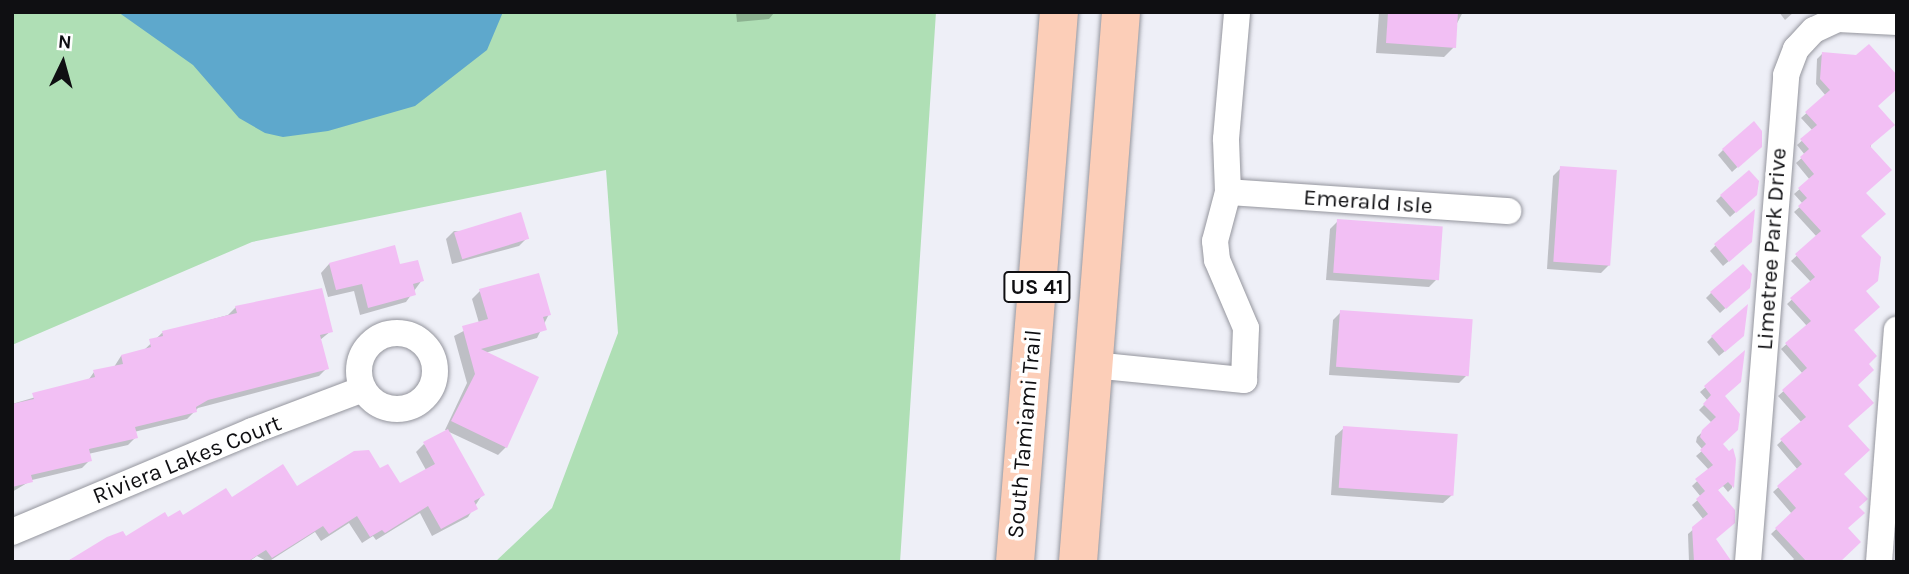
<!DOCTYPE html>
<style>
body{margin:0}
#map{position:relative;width:1909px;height:574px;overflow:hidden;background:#eeeff7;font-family:Karla,sans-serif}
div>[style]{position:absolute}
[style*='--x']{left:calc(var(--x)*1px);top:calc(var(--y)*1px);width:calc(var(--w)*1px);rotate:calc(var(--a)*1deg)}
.green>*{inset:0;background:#afdfb5}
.water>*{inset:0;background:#5ea8cc}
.shadow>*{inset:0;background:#0003}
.building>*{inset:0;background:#f2bff4;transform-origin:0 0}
.roads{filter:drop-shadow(0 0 2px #95969e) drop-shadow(0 0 2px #95969e)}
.street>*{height:26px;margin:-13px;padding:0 13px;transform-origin:13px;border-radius:13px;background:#fff}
.street>.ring{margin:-13px;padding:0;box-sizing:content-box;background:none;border:26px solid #fff;border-radius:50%}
.primary>*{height:38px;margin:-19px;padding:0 19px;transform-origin:19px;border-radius:19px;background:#fcceb8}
span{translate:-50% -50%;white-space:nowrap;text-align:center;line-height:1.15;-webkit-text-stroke:7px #fff;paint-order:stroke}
.shield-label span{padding:2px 5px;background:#fff;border:2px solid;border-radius:5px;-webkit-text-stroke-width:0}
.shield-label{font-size:21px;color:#0f0f12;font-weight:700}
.street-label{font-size:23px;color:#0f0f12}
.frame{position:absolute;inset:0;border:14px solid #0f0f12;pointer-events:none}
.north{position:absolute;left:28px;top:28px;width:70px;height:70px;-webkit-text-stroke:5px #fff;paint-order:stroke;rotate:5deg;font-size:19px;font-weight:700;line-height:28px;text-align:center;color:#0f0f12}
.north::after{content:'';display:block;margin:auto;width:24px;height:32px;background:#0f0f12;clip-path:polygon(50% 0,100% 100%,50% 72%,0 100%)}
</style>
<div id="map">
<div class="green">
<div style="clip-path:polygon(12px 12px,936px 12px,900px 562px,495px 562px,552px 508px,618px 333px,606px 170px,252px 242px,12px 345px)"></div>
</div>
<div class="water">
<div style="clip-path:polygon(118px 12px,503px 12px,487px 50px,415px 106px,328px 131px,283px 137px,265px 133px,239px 118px,193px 65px)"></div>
</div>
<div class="shadow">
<div style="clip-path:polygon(736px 12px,774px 12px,774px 13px,769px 19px,737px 22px)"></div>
<div style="clip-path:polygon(1379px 12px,1463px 12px,1455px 27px,1454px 47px,1444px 57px,1376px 53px)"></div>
<div style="clip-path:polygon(1779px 12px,1794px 12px,1785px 20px)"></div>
<div style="clip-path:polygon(1822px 54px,1876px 106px,1859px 236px,1864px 292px,1852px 330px,1867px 364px,1855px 385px,1846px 426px,1842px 474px,1857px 507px,1846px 528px,1838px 562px,1791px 562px,1794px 559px,1771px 534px,1792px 514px,1773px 492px,1798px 470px,1777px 445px,1802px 423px,1778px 396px,1803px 374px,1781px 349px,1807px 326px,1787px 304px,1811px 282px,1791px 261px,1817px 237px,1794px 212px,1803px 204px,1794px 194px,1810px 180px,1796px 163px,1805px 155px,1797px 145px,1813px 131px,1801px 118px,1826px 96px,1816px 84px,1817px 59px)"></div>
<div style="clip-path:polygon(1723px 150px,1754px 152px,1732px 172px,1718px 155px)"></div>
<div style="clip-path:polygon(1561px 168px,1609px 265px,1601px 273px,1547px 269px,1553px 176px)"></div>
<div style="clip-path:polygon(1721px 196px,1749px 200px,1730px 217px,1716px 201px)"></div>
<div style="clip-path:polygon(1338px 221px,1437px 279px,1429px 287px,1326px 280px,1330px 229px)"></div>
<div style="clip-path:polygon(454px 231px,527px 238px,519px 246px,452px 264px,446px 239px)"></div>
<div style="clip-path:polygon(1716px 245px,1744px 248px,1723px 266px,1710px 251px)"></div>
<div style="clip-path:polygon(329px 264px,399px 267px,422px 280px,406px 302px,360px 315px,354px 291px,328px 297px,321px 273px)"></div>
<div style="clip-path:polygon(480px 291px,549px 314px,537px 338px,485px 353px,506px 447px,498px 455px,445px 430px,467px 383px,454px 336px,479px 323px,472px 299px)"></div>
<div style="clip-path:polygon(1711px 293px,1742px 293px,1720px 313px,1706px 298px)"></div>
<div style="clip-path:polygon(236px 307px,331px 331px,320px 340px,327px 368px,319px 376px,198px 408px,187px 419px,134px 432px,136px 437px,128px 445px,88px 454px,90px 460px,82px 468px,32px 480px,12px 492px,12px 404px,87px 382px,94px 372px,114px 367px,121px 356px,143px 351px,162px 333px,228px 315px)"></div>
<div style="clip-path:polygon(1341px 312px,1467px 375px,1459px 383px,1329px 375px,1333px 320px)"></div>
<div style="clip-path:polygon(1712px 337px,1737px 341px,1719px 356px,1707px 342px)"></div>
<div style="clip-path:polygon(1743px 355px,1723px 396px,1721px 444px,1734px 459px,1732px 488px,1728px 492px,1723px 486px,1716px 491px,1714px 539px,1729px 562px,1689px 562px,1688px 534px,1704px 520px,1692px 505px,1701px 497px,1692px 486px,1709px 470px,1696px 456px,1703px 450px,1696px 442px,1697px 437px,1712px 423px,1699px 410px,1708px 401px,1700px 392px)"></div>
<div style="clip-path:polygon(1344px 428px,1452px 495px,1443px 503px,1331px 495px,1335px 436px)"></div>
<div style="clip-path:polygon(424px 444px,482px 495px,468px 517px,432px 536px,420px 513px,376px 540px,373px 536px,362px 543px,349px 523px,321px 541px,315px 532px,268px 562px,257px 556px,248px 562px,66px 562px,122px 533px,125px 538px,231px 499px,379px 471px,400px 485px,426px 470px,416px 452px)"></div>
</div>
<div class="building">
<div style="clip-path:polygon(1388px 12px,1458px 12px,1456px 48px,1386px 43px)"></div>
<div style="clip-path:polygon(1869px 44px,1897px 75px,1897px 89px,1878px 106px,1895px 125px,1870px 146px,1892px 170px,1866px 193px,1886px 214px,1861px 236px,1881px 257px,1878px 281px,1866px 291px,1880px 307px,1854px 330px,1877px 356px,1869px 364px,1874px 370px,1858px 385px,1874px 403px,1848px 426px,1870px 450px,1844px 474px,1868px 499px,1859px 507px,1865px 513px,1848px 528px,1861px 542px,1840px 562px,1807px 562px,1775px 528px,1796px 508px,1777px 486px,1802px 464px,1780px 439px,1806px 417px,1782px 390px,1807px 368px,1785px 343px,1811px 321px,1790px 298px,1815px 277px,1795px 254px,1821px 231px,1798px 206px,1807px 198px,1798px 188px,1814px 174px,1800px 157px,1809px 149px,1800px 139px,1817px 125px,1805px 112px,1830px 90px,1820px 79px,1822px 52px,1856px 55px)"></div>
<div style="clip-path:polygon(1754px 121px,1762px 131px,1762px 147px,1738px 168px,1722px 149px)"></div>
<div style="left:1560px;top:166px;width:57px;height:96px;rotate:4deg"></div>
<div style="clip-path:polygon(1749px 170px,1759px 181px,1757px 195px,1736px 213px,1720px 195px)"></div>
<div style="clip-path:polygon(1755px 209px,1752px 242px,1729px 262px,1714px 244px)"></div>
<div style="left:521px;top:212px;width:28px;height:70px;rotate:73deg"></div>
<div style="left:1337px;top:219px;width:106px;height:54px;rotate:4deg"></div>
<div style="clip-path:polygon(395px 245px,400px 264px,418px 260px,424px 281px,413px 284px,416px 295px,368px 308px,362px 284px,336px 290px,329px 263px)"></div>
<div style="clip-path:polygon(1743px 264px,1752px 274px,1750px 288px,1726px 309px,1710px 292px)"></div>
<div style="clip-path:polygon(539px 273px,551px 315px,543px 317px,547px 330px,481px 349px,539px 377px,507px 448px,451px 421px,475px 374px,462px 326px,488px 319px,479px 289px)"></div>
<div style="clip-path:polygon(322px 288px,333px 332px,320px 335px,329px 369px,208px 400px,196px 407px,197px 412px,135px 427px,138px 438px,89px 449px,92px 461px,31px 475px,33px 482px,12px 487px,12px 404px,34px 399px,32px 393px,95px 377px,93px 370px,123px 364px,121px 355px,151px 347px,149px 339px,163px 336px,162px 331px,237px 313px,235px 306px)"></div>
<div style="clip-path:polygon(1748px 304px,1744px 336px,1725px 352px,1711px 336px)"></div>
<div style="left:1340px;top:310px;width:133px;height:57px;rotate:4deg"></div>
<div style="clip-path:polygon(1745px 350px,1741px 382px,1725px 396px,1740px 414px,1738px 430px,1723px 444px,1729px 451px,1733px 448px,1736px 459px,1734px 488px,1728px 482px,1718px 490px,1735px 510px,1735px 523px,1716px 539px,1732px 562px,1694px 562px,1692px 527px,1708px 514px,1696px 499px,1705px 491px,1695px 479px,1713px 465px,1700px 450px,1706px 444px,1700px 437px,1702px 430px,1716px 417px,1703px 404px,1711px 395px,1704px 386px)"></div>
<div style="left:1343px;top:426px;width:115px;height:62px;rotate:4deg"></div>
<div style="clip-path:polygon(448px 429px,485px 495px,474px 501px,478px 509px,441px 529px,428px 506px,385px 533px,382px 530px,370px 537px,357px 516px,329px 534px,323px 526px,272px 558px,266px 550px,247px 562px,66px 562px,107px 537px,123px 531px,126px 536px,165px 512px,168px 517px,180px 510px,183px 515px,226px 488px,232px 497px,283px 464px,297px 486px,354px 451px,369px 450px,380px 468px,388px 464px,400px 483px,435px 464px,423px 442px)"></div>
</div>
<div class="roads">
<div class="street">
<div style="--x:1228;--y:192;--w:281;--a:3.9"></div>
<div class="ring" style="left:359px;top:333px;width:50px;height:50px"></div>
<div style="--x:1093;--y:365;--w:152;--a:5.7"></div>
<div style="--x:1244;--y:380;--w:52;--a:-87.8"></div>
<div style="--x:1246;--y:328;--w:74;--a:-113.1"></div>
<div style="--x:1217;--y:260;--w:19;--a:-96"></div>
<div style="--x:1215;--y:241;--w:51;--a:-75.1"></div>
<div style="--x:1228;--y:192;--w:53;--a:-92.2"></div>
<div style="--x:1226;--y:139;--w:127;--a:-85"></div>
<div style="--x:12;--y:532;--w:260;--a:-22.8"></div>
<div style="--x:252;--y:431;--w:119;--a:-20.7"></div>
<div style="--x:1748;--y:562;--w:488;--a:-85.5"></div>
<div style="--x:1786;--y:75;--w:28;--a:-69"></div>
<div style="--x:1796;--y:49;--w:26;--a:-47"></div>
<div style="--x:1814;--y:30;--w:26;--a:-25"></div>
<div style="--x:1838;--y:19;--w:59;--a:2.9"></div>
<div style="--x:1879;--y:562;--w:233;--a:-85.6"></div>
</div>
<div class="primary">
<div style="--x:1015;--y:562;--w:552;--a:-85.43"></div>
<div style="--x:1078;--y:562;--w:552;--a:-85.53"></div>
</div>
</div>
<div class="shield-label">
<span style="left:1037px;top:287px">US 41</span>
</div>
<div class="street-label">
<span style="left:1368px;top:202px;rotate:4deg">Emerald Isle</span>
<span style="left:1772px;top:249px;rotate:-86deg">Limetree Park Drive</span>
<span style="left:1025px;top:434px;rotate:-85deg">South Tamiami Trail</span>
<span style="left:187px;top:460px;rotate:-22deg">Riviera Lakes Court</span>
</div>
<div class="frame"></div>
<div class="north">N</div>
</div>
